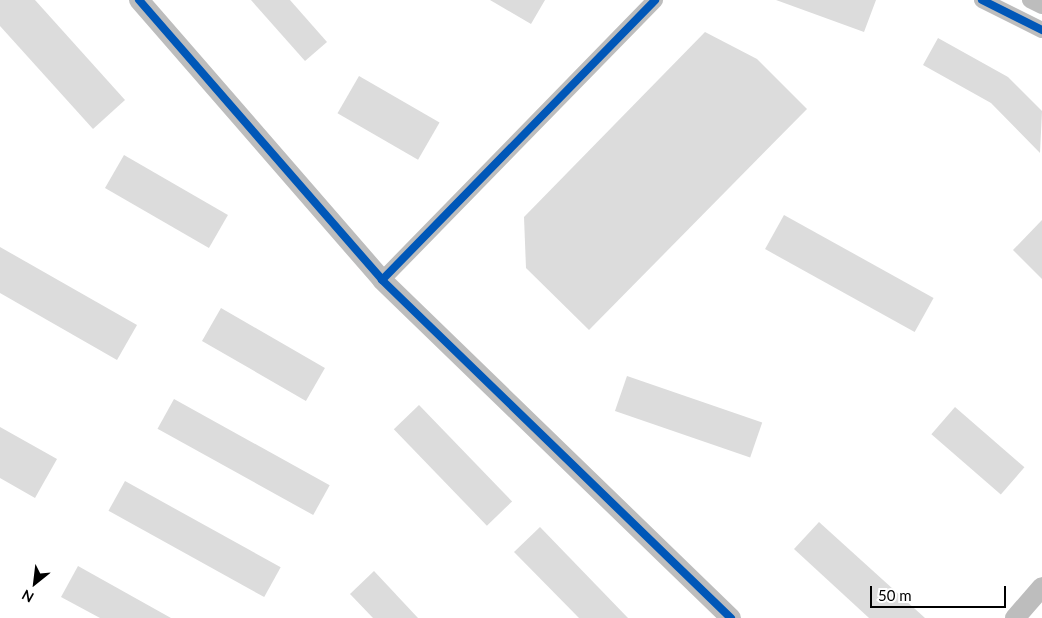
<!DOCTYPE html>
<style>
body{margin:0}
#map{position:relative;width:1042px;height:618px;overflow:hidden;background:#fff;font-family:Lato,sans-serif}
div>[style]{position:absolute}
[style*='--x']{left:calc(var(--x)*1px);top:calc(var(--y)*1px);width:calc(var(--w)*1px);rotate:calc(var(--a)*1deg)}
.building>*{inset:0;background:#dcdcdc;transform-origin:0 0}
.minor>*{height:16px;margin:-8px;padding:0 8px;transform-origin:8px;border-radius:8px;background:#bdbdbd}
.tertiary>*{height:20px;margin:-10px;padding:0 10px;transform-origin:10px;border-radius:10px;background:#bdbdbd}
.cycleway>*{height:8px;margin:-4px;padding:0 4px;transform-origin:4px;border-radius:4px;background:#0057b8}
span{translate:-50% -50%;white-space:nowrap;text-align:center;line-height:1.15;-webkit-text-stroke:4px #fff;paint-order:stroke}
.north{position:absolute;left:10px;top:558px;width:50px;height:50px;-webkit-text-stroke:4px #fff;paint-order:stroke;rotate:209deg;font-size:14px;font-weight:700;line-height:20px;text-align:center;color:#000}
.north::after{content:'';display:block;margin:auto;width:18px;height:22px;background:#000;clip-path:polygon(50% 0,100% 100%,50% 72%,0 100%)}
.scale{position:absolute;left:870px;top:586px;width:136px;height:22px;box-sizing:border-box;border:2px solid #000;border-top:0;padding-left:6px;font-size:15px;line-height:18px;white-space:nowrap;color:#000;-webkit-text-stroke:4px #fff;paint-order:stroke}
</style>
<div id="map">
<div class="building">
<div style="clip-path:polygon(0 0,35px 0,125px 100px,93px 129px,0 26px)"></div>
<div style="clip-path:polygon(251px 0,290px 0,327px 42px,305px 61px)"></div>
<div style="clip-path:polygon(490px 0,545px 0,531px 24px)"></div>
<div style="clip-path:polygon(776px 0,876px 0,864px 32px)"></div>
<div style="clip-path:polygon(705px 32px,757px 59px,807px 109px,589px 330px,526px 268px,524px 217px)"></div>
<div style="clip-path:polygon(938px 38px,1008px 77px,1042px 111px,1040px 153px,991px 103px,923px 65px)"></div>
<div style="left:359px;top:76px;width:93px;height:43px;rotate:30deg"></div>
<div style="left:124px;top:155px;width:120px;height:38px;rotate:30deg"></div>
<div style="left:784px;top:215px;width:171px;height:39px;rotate:29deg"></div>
<div style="clip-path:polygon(1042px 220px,1042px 279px,1013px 250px)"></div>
<div style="clip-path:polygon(0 247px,137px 325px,117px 360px,0 293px)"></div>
<div style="left:221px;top:308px;width:120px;height:38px;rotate:30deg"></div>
<div style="left:627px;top:376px;width:143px;height:37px;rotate:19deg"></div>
<div style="left:174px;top:399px;width:178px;height:34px;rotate:29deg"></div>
<div style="left:419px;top:405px;width:134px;height:35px;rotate:46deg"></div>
<div style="left:955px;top:407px;width:92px;height:36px;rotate:41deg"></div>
<div style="clip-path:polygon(0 427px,57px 459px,35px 498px,0 478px)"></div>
<div style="left:125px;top:481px;width:178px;height:34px;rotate:29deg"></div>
<div style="clip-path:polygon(819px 522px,925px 618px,869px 618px,794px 549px)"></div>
<div style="clip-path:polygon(540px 527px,628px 618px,579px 618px,514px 552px)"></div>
<div style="clip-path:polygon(78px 566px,171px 618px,100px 618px,61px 597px)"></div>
<div style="clip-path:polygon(374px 571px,418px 618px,373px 618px,350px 594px)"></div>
</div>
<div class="minor">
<div style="--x:982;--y:0;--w:67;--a:26.6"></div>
<div style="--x:1030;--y:0;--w:13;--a:27"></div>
<div style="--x:382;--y:280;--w:391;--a:-45.7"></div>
</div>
<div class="tertiary">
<div style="--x:139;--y:0;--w:371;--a:49"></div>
<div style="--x:382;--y:280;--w:486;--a:44.1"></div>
<div style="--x:1015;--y:618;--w:41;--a:-48.9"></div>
</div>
<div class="cycleway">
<div style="--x:139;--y:0;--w:371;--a:49"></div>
<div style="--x:382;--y:280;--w:486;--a:44.1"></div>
<div style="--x:982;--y:0;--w:67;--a:26.6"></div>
<div style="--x:382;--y:280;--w:391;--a:-45.7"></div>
</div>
<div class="north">N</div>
<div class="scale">50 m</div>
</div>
